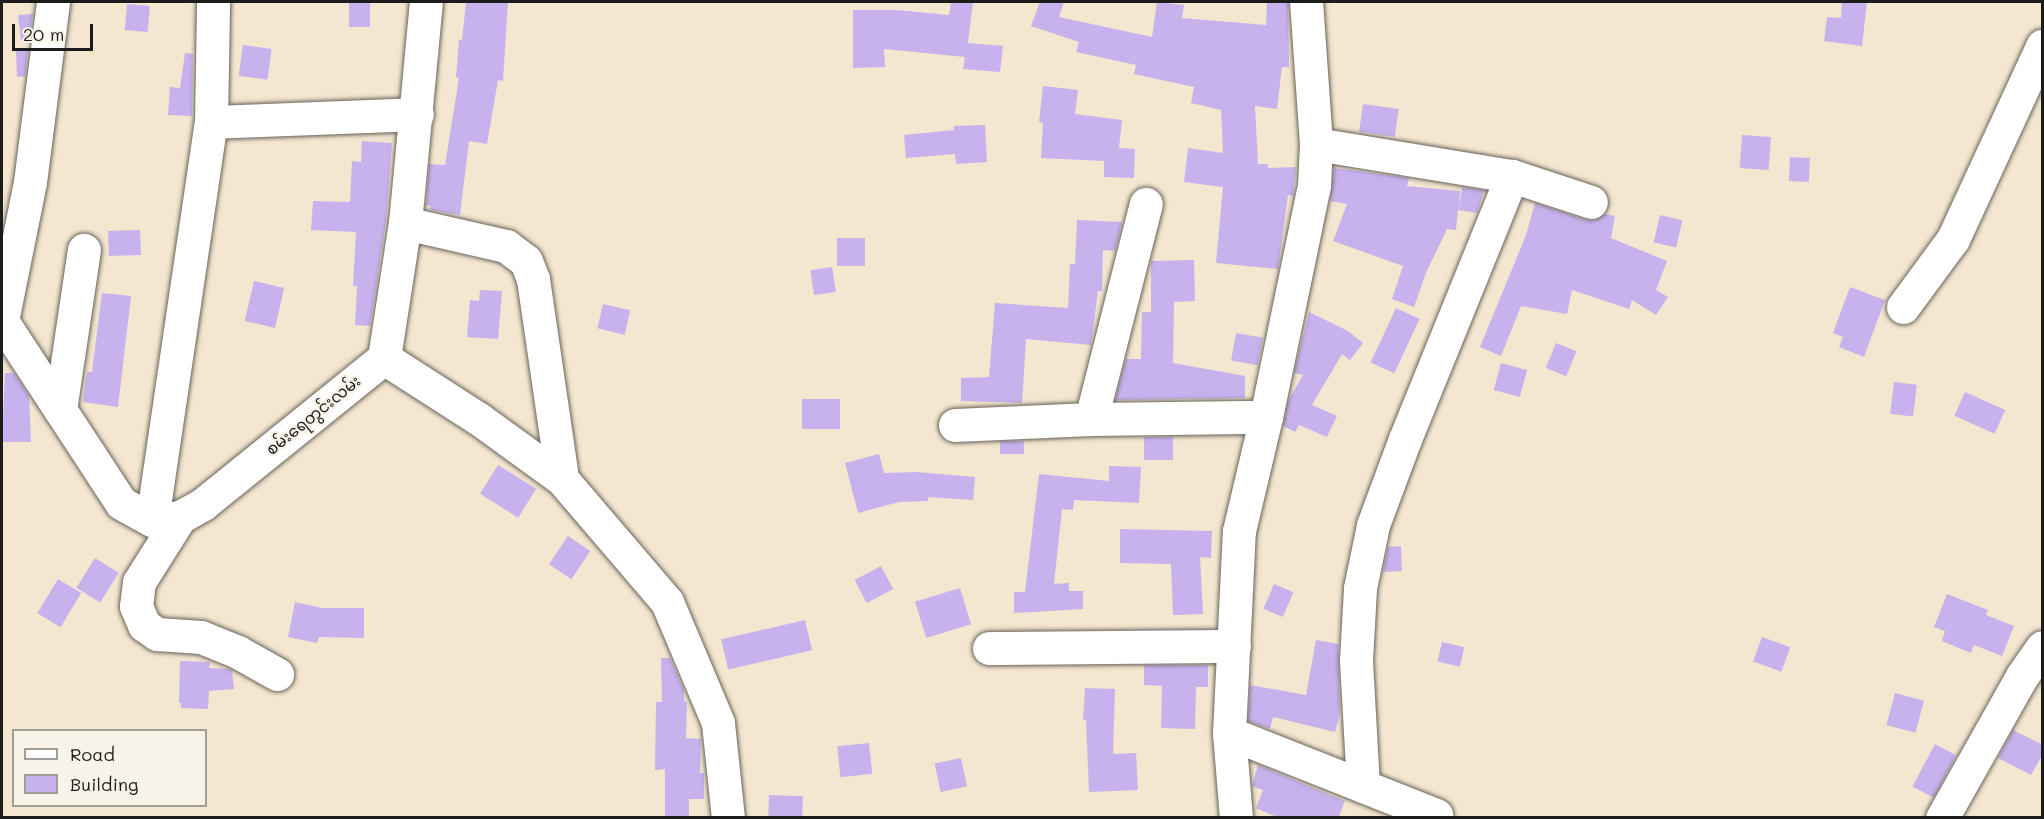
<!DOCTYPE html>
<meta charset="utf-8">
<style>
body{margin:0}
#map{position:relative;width:2044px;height:819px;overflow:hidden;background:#f4e6cf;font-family:Mali,"Noto Sans Myanmar",sans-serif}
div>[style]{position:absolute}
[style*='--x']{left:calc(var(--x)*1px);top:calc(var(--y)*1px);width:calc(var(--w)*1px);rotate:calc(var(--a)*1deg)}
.building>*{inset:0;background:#c7b2ee;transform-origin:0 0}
.roads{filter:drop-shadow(0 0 2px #68635b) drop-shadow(0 0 2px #68635b)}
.minor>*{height:33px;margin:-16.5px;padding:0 16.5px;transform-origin:16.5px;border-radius:16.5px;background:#fff}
span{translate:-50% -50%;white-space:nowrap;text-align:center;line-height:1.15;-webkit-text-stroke:5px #f7f3e8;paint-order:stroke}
.street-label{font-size:16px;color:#1c1c1c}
.frame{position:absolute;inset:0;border:3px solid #1c1c1c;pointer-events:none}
.legend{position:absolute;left:12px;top:729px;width:195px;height:78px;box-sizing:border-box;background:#f7f3e8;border:2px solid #9f9d96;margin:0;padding:8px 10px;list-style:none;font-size:18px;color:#1c1c1c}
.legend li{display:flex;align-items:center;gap:12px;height:30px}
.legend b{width:30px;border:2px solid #9f9d96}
.scale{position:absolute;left:12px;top:24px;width:81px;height:27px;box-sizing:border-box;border:3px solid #1c1c1c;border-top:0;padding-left:8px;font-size:18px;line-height:21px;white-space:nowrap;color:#1c1c1c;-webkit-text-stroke:4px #f7f3e8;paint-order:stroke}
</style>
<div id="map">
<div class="building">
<div style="left:349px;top:2px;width:21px;height:25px"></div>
<div style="clip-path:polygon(466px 2px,508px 2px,503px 81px,498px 80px,487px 144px,469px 141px,460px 215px,430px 210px,431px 206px,426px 205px,429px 164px,445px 165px,459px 78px,456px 77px,459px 40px,462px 40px)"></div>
<div style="clip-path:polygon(951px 2px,973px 2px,968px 43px,1003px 46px,1000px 72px,963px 69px,965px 57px,884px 49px,885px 67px,853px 68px,853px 10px,896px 10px,949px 15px)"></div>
<div style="clip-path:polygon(1040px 2px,1064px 2px,1059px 17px,1152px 37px,1157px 2px,1184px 5px,1182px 18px,1266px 25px,1267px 2px,1288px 2px,1289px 67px,1282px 67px,1277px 109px,1255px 106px,1258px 164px,1268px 164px,1268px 168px,1296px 167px,1293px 196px,1288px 195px,1278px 269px,1216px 263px,1223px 187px,1184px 182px,1188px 148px,1223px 153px,1221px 110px,1191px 103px,1194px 87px,1134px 74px,1136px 65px,1076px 52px,1079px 42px,1031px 26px)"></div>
<div style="clip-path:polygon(1842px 2px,1867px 2px,1862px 46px,1824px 41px,1827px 17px,1841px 18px)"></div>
<div style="left:127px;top:4px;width:23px;height:26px;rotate:5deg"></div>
<div style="clip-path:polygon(33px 14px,29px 39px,21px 40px,18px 15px)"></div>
<div style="left:243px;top:45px;width:29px;height:31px;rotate:8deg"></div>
<div style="clip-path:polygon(16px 51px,28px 51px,25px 76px,17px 77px)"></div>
<div style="clip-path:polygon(185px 53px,193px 54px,192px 116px,168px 115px,170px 87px,180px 88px)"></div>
<div style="clip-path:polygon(1043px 86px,1078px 90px,1075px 114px,1122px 120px,1119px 148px,1135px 149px,1134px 178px,1104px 177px,1104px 161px,1041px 158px,1043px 123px,1039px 122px)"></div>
<div style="left:1363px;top:104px;width:36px;height:28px;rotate:8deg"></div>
<div style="clip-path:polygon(985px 125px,987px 162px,956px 164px,955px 154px,906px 158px,904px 135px,954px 130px,954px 126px)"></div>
<div style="left:1742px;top:135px;width:29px;height:33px;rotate:4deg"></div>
<div style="clip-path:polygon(362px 141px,392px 143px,386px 221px,370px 326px,355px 325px,357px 286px,353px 286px,356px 232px,311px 230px,313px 201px,350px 202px,352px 161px,361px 162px)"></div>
<div style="left:1790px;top:157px;width:20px;height:24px;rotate:3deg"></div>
<div style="clip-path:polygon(1334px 168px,1409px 178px,1407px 186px,1460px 191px,1459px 208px,1462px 187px,1484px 190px,1477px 213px,1458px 210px,1456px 230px,1447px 229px,1426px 273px,1414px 307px,1392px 299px,1403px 266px,1333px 241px,1347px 204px,1330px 201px)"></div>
<div style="clip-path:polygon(1535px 203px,1586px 220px,1595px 220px,1605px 214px,1615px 216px,1611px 238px,1667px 261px,1656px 290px,1668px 297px,1656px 315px,1632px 300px,1629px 309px,1572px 290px,1567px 314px,1521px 306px,1501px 356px,1480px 347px,1526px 235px)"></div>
<div style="left:1660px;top:215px;width:23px;height:28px;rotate:13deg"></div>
<div style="clip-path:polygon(1077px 220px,1122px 222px,1115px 251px,1103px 250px,1102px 291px,1098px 291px,1091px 345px,1026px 339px,1022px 403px,961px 401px,961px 378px,989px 377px,995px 303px,1068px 308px,1070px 264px,1075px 264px)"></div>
<div style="left:140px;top:230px;width:25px;height:32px;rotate:88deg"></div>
<div style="left:837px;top:238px;width:28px;height:28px"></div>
<div style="clip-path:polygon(1194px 260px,1195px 301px,1174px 302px,1173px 363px,1245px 376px,1245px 398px,1115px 400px,1126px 359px,1141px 359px,1142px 312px,1151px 312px,1151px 261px)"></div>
<div style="left:832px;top:267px;width:25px;height:22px;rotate:81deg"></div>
<div style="left:254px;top:281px;width:31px;height:41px;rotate:13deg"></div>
<div style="clip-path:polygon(1850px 287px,1885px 300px,1864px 357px,1839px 347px,1843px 337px,1833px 333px)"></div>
<div style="clip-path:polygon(480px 290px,502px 291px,498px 339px,467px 337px,470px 300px,479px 301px)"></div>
<div style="clip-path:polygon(102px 293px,131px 296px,118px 407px,83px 402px,87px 372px,92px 372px)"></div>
<div style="left:603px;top:304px;width:28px;height:25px;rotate:13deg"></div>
<div style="left:1396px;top:308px;width:26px;height:60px;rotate:25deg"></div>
<div style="clip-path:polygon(1309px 312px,1348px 331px,1363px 343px,1350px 360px,1342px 354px,1312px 405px,1337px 416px,1327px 437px,1299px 425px,1295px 432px,1283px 426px,1288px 401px,1303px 375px,1294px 373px)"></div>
<div style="left:1236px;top:333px;width:27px;height:28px;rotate:10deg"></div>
<div style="left:1556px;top:343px;width:22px;height:27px;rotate:22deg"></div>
<div style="left:1501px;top:363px;width:27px;height:28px;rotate:15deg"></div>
<div style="clip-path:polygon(5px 373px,14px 373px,29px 396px,31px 442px,2px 442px)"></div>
<div style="left:1894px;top:382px;width:23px;height:32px;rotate:7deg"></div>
<div style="left:1965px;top:392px;width:44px;height:26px;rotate:24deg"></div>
<div style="left:802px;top:399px;width:38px;height:30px"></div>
<div style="left:1144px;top:437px;width:29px;height:23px"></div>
<div style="left:1024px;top:441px;width:13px;height:24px;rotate:90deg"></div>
<div style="clip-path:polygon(879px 454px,884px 473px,917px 472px,975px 477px,973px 500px,928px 497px,928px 501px,899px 502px,858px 513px,845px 463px)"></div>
<div style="left:498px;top:465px;width:45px;height:34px;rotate:32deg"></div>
<div style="clip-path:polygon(1109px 466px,1141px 467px,1139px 503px,1074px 500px,1073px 510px,1062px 509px,1054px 584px,1069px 583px,1069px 591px,1083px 591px,1083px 609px,1014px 613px,1014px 592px,1025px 592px,1039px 474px,1109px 481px)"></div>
<div style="clip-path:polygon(1120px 529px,1212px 531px,1211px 558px,1200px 557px,1203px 614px,1173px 615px,1171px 564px,1120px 563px)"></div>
<div style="left:568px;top:536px;width:27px;height:34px;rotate:34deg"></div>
<div style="clip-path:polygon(1401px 546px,1402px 571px,1383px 572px,1388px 547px)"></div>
<div style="left:95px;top:558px;width:28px;height:35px;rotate:32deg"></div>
<div style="left:881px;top:566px;width:26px;height:30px;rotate:62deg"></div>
<div style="left:58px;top:579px;width:27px;height:40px;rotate:31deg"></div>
<div style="left:1274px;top:584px;width:21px;height:27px;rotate:23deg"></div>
<div style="left:960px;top:588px;width:38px;height:47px;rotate:73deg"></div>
<div style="clip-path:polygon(1947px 594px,1988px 610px,1986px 615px,2014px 626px,2002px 656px,1974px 645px,1971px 653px,1942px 641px,1945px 631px,1934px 627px)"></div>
<div style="clip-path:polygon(295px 602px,322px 608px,364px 608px,364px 638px,319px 637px,317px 643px,288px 637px)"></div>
<div style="left:805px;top:620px;width:31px;height:86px;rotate:77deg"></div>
<div style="left:1762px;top:637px;width:30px;height:26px;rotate:20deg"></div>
<div style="clip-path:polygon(1316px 640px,1338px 644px,1340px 713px,1335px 732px,1273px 717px,1270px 729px,1248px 721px,1250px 685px,1306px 695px)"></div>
<div style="left:1442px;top:642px;width:23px;height:20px;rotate:13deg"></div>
<div style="clip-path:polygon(661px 658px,670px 658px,684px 690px,684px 702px,687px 702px,686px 738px,701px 739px,700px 773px,704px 773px,704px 799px,689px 799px,689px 818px,665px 818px,665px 769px,655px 770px,656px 702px,662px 702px)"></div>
<div style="clip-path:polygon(180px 661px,210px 662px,209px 668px,230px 669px,232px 670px,234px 689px,209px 691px,208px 709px,181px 708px,181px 703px,179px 703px)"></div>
<div style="clip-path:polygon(1144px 665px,1208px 665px,1208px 687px,1196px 687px,1195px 729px,1161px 728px,1162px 686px,1144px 685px)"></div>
<div style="clip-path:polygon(1085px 688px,1115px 689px,1113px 754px,1136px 753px,1138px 790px,1089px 792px,1086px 720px,1083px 720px)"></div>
<div style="left:1895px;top:693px;width:30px;height:33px;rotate:15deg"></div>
<div style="clip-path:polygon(2013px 730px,2043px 745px,2043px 754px,2031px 775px,1998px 758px)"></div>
<div style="left:869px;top:743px;width:31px;height:32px;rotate:84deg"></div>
<div style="left:1935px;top:744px;width:24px;height:48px;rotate:28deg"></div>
<div style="left:961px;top:758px;width:29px;height:27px;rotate:78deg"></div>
<div style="clip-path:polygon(1258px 765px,1345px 801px,1338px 818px,1279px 818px,1256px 808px,1263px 790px,1252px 786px)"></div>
<div style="left:769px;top:795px;width:34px;height:23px;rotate:2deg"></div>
</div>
<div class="roads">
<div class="minor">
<div style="--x:211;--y:122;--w:206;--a:-2.2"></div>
<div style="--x:1316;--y:144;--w:199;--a:9.3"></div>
<div style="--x:1512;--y:176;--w:83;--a:18.2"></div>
<div style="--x:405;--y:223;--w:104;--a:12.8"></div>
<div style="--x:506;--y:246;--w:25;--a:37"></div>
<div style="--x:526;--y:261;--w:19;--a:69"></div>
<div style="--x:533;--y:279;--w:202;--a:81.7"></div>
<div style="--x:1903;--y:307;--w:84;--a:-53.7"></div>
<div style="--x:1953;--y:239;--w:213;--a:-65.2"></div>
<div style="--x:2;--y:321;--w:217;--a:56.8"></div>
<div style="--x:121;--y:503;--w:35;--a:29"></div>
<div style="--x:152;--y:520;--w:28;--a:-6"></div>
<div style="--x:180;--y:517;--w:26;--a:-29"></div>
<div style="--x:203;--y:504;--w:233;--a:-38.9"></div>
<div style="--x:384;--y:358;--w:137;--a:-81.2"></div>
<div style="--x:405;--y:223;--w:222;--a:-84.6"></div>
<div style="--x:2;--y:321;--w:142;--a:-78.6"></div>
<div style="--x:30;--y:182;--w:181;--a:-82.7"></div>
<div style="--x:384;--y:358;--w:113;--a:32.7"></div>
<div style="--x:479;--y:419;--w:102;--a:35.9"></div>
<div style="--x:562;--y:479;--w:162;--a:49.5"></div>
<div style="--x:667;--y:602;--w:131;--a:67.1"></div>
<div style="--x:718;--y:723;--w:96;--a:84"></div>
<div style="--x:60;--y:410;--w:162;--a:-81.5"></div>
<div style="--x:1091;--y:419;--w:222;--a:-75.7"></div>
<div style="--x:955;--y:425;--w:136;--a:-2.5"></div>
<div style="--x:1091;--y:419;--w:175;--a:-0.7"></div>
<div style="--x:180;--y:517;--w:77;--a:122.2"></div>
<div style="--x:139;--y:582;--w:24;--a:97"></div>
<div style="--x:136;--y:606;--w:21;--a:67"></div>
<div style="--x:144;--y:625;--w:16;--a:35"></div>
<div style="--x:157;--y:634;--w:44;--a:3.9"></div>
<div style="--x:201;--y:637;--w:40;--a:22"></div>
<div style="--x:238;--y:652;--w:45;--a:29.4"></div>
<div style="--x:152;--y:520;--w:402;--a:-81.6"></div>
<div style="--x:211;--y:122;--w:120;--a:-89"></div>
<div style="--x:989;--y:648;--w:245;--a:-0.5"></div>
<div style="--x:1229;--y:733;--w:223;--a:21.6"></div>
<div style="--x:1363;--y:786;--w:126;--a:-93.2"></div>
<div style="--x:1356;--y:660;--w:72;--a:-86.8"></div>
<div style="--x:1360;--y:588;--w:64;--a:-78.3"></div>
<div style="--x:1373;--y:525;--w:92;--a:-69.6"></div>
<div style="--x:1405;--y:439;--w:284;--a:-67.9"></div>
<div style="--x:1236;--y:818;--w:85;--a:-94.7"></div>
<div style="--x:1229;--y:733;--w:202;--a:-87.2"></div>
<div style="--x:1239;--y:531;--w:117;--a:-76.7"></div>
<div style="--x:1266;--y:417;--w:236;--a:-78.3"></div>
<div style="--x:1314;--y:186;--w:42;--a:-87.3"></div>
<div style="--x:1316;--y:144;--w:142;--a:-94"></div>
<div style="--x:1942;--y:818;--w:163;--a:-60.6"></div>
<div style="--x:2022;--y:676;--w:35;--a:-55"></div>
</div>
</div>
<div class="street-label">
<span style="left:313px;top:415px;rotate:-39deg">စမ်းရေတွင်းလမ်း</span>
</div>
<div class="frame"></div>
<ul class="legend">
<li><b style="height:8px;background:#fff"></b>Road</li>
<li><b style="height:16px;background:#c7b2ee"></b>Building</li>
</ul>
<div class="scale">20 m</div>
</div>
